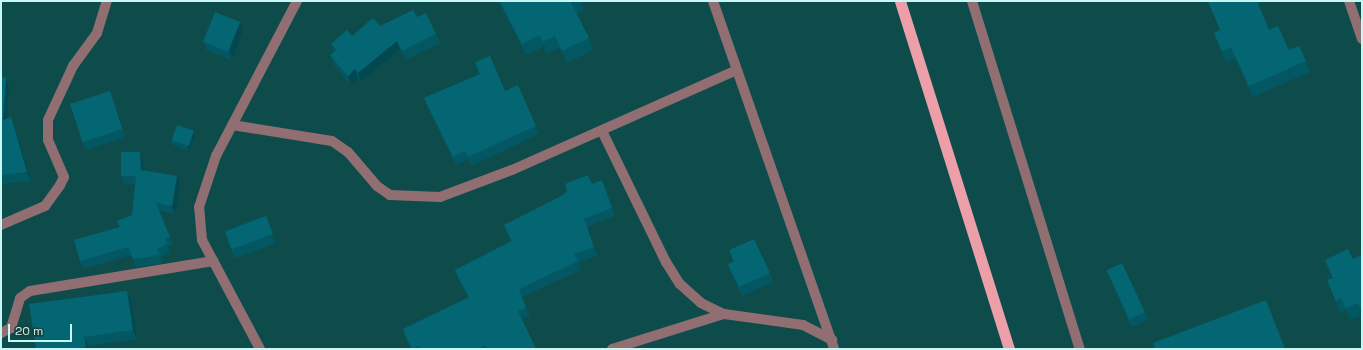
<!DOCTYPE html>
<style>
body{margin:0}
#map{position:relative;width:1363px;height:350px;overflow:hidden;background:#0d4c4a;font-family:"Space Grotesk",sans-serif}
div>[style]{position:absolute}
[style*='--x']{left:calc(var(--x)*1px);top:calc(var(--y)*1px);width:calc(var(--w)*1px);rotate:calc(var(--a)*1deg)}
.minor>*{height:10px;margin:-5px;padding:0 5px;transform-origin:5px;border-radius:5px;background:#916e72}
.trunk>*{height:11px;margin:-5.5px;padding:0 5.5px;transform-origin:5.5px;border-radius:5.5px;background:#ec9fa9}
.wall>*{inset:0;background:#035763;transform-origin:0 0}
.shaded-wall>*{inset:0;background:#034750}
.building>*{inset:0;background:#046573;transform-origin:0 0}
span{translate:-50% -50%;white-space:nowrap;text-align:center;line-height:1.15;-webkit-text-stroke:3.5px #1c3e3c;paint-order:stroke}
.frame{position:absolute;inset:0;border:2px solid #c7f8f5;pointer-events:none}
.scale{position:absolute;left:8px;top:324px;width:64px;height:18px;box-sizing:border-box;border:2px solid #c7f8f5;border-top:0;padding-left:5px;font-size:12px;line-height:14px;white-space:nowrap;color:#c7f8f5;-webkit-text-stroke:3px #1c3e3c;paint-order:stroke}
</style>
<div id="map">
<div class="minor">
<div style="--x:713;--y:1;--w:368;--a:70.8"></div>
<div style="--x:972;--y:1;--w:364;--a:72.8"></div>
<div style="--x:1349;--y:1;--w:40;--a:71.1"></div>
<div style="--x:232;--y:125;--w:101;--a:9.1"></div>
<div style="--x:332;--y:141;--w:19;--a:35"></div>
<div style="--x:348;--y:152;--w:45;--a:49.5"></div>
<div style="--x:377;--y:186;--w:16;--a:35"></div>
<div style="--x:390;--y:195;--w:50;--a:2.3"></div>
<div style="--x:440;--y:197;--w:77;--a:-20.6"></div>
<div style="--x:512;--y:170;--w:246;--a:-24"></div>
<div style="--x:602;--y:131;--w:146;--a:64"></div>
<div style="--x:666;--y:262;--w:26;--a:58"></div>
<div style="--x:680;--y:284;--w:28;--a:42"></div>
<div style="--x:701;--y:303;--w:25;--a:26"></div>
<div style="--x:724;--y:314;--w:80;--a:7.9"></div>
<div style="--x:803;--y:325;--w:33;--a:27"></div>
<div style="--x:1;--y:225;--w:48;--a:-23.4"></div>
<div style="--x:45;--y:206;--w:26;--a:-54"></div>
<div style="--x:60;--y:185;--w:9;--a:-63"></div>
<div style="--x:64;--y:177;--w:40;--a:-113.4"></div>
<div style="--x:48;--y:140;--w:20;--a:-90"></div>
<div style="--x:48;--y:120;--w:60;--a:-65.2"></div>
<div style="--x:73;--y:66;--w:41;--a:-54"></div>
<div style="--x:97;--y:33;--w:34;--a:-73"></div>
<div style="--x:1;--y:333;--w:11;--a:-27"></div>
<div style="--x:11;--y:328;--w:31;--a:-73"></div>
<div style="--x:20;--y:298;--w:12;--a:-35"></div>
<div style="--x:30;--y:291;--w:186;--a:-9.3"></div>
<div style="--x:260;--y:349;--w:123;--a:-118"></div>
<div style="--x:202;--y:240;--w:33;--a:-95"></div>
<div style="--x:199;--y:207;--w:54;--a:-71.6"></div>
<div style="--x:216;--y:156;--w:175;--a:-62.4"></div>
<div style="--x:612;--y:349;--w:117;--a:-17.4"></div>
</div>
<div class="trunk">
<div style="--x:900;--y:1;--w:365;--a:72.6"></div>
</div>
<div class="wall">
<div style="clip-path:polygon(498px 1px,581px 1px,584px 10px,577px 14px,589px 38px,593px 50px,567px 63px,559px 48px,547px 54px,543px 47px,526px 55px)"></div>
<div style="clip-path:polygon(1208px 1px,1265px 1px,1258px 4px,1269px 30px,1289px 50px,1306px 61px,1310px 72px,1253px 97px,1235px 58px,1226px 62px,1218px 44px,1214px 33px,1220px 30px)"></div>
<div style="clip-path:polygon(417px 17px,436px 34px,440px 43px,406px 60px,400px 49px,361px 82px,358px 78px,351px 85px,333px 64px,330px 55px,334px 52px,331px 44px,352px 36px)"></div>
<div style="clip-path:polygon(240px 22px,243px 31px,232px 60px,207px 51px,204px 42px)"></div>
<div style="clip-path:polygon(475px 62px,536px 126px,539px 134px,471px 166px,468px 159px,456px 165px,427px 106px,424px 98px,479px 74px)"></div>
<div style="clip-path:polygon(1px 77px,6px 78px,9px 86px,7px 118px,14px 126px,31px 181px,1px 184px)"></div>
<div style="clip-path:polygon(113px 100px,125px 138px,85px 150px,82px 141px)"></div>
<div style="clip-path:polygon(195px 136px,189px 151px,173px 145px,171px 140px)"></div>
<div style="clip-path:polygon(143px 160px,143px 170px,180px 184px,175px 214px,159px 211px,173px 245px,168px 247px,170px 253px,161px 257px,163px 263px,136px 267px,131px 255px,83px 269px,80px 261px,119px 227px,117px 221px,132px 215px,135px 184px,124px 184px,121px 176px)"></div>
<div style="clip-path:polygon(602px 180px,615px 216px,587px 227px,597px 256px,578px 263px,581px 270px,522px 297px,530px 316px,522px 319px,536px 349px,411px 349px,406px 338px,403px 329px,468px 298px,458px 279px,455px 270px,511px 241px,507px 234px,504px 225px,592px 184px)"></div>
<div style="left:266px;top:216px;width:29px;height:44px;rotate:70deg"></div>
<div style="clip-path:polygon(729px 250px,770px 273px,773px 282px,742px 296px,731px 273px,728px 264px,733px 262px)"></div>
<div style="clip-path:polygon(1362px 255px,1362px 315px,1350px 320px,1346px 310px,1340px 313px,1332px 292px,1327px 280px,1332px 278px,1325px 260px,1353px 259px)"></div>
<div style="clip-path:polygon(1107px 271px,1145px 312px,1148px 320px,1131px 327px)"></div>
<div style="clip-path:polygon(127px 291px,131px 300px,137px 339px,88px 346px,88px 349px,36px 349px)"></div>
</div>
<div class="shaded-wall">
<div style="clip-path:polygon(240px 22px,243px 31px,232px 60px,229px 51px)"></div>
<div style="clip-path:polygon(397px 41px,400px 49px,361px 82px,358px 73px)"></div>
<div style="clip-path:polygon(355px 69px,358px 78px,351px 85px,348px 76px)"></div>
<div style="clip-path:polygon(6px 78px,9px 86px,7px 128px,3px 120px)"></div>
<div style="clip-path:polygon(11px 117px,14px 126px,31px 181px,27px 172px)"></div>
<div style="clip-path:polygon(194px 131px,195px 136px,189px 151px,187px 146px)"></div>
<div style="clip-path:polygon(140px 152px,143px 160px,144px 178px,141px 170px)"></div>
<div style="clip-path:polygon(177px 176px,180px 184px,175px 214px,172px 206px)"></div>
<div style="clip-path:polygon(127px 291px,131px 300px,137px 339px,133px 330px)"></div>
<div style="clip-path:polygon(84px 337px,88px 346px,88px 349px,87px 349px,86px 347px)"></div>
</div>
<div class="building">
<div style="clip-path:polygon(500px 1px,575px 1px,571px 3px,589px 38px,562px 51px,555px 36px,543px 42px,539px 35px,522px 44px)"></div>
<div style="clip-path:polygon(1208px 1px,1257px 1px,1269px 30px,1278px 26px,1289px 50px,1299px 46px,1306px 61px,1249px 86px,1231px 47px,1222px 51px,1214px 33px,1220px 30px)"></div>
<div style="clip-path:polygon(413px 10px,417px 17px,426px 13px,436px 34px,402px 51px,397px 41px,358px 73px,355px 69px,348px 76px,330px 55px,337px 50px,331px 44px,347px 30px,352px 36px,373px 18px,380px 26px)"></div>
<div style="left:215px;top:12px;width:27px;height:32px;rotate:22deg"></div>
<div style="clip-path:polygon(490px 56px,505px 91px,518px 85px,536px 126px,468px 157px,465px 151px,453px 157px,424px 98px,480px 74px,475px 62px)"></div>
<div style="clip-path:polygon(1px 77px,6px 78px,3px 120px,11px 117px,27px 172px,1px 175px)"></div>
<div style="left:110px;top:91px;width:40px;height:42px;rotate:72deg"></div>
<div style="left:177px;top:125px;width:18px;height:16px;rotate:19deg"></div>
<div style="clip-path:polygon(121px 152px,140px 152px,141px 170px,177px 176px,172px 206px,156px 203px,170px 237px,165px 239px,167px 244px,157px 249px,160px 255px,133px 259px,128px 247px,80px 261px,74px 240px,120px 227px,117px 221px,132px 215px,136px 176px,121px 176px)"></div>
<div style="clip-path:polygon(588px 175px,592px 184px,602px 180px,612px 208px,584px 219px,594px 247px,574px 254px,578px 261px,519px 289px,526px 308px,518px 311px,536px 349px,488px 349px,485px 345px,478px 349px,421px 349px,419px 346px,412px 349px,403px 329px,469px 297px,455px 270px,512px 241px,504px 225px,563px 195px,567px 191px,565px 184px)"></div>
<div style="left:266px;top:216px;width:19px;height:44px;rotate:69deg"></div>
<div style="clip-path:polygon(754px 239px,770px 273px,739px 287px,728px 264px,734px 261px,729px 250px)"></div>
<div style="clip-path:polygon(1348px 249px,1353px 259px,1362px 255px,1362px 308px,1361px 308px,1358px 303px,1346px 308px,1341px 298px,1336px 301px,1327px 280px,1333px 278px,1325px 260px)"></div>
<div style="left:1122px;top:263px;width:54px;height:17px;rotate:65deg"></div>
<div style="clip-path:polygon(127px 291px,133px 330px,84px 337px,86px 347px,71px 349px,36px 349px,29px 304px)"></div>
<div style="clip-path:polygon(1266px 300px,1285px 349px,1155px 349px,1153px 343px)"></div>
</div>
<div class="frame"></div>
<div class="scale">20 m</div>
</div>
